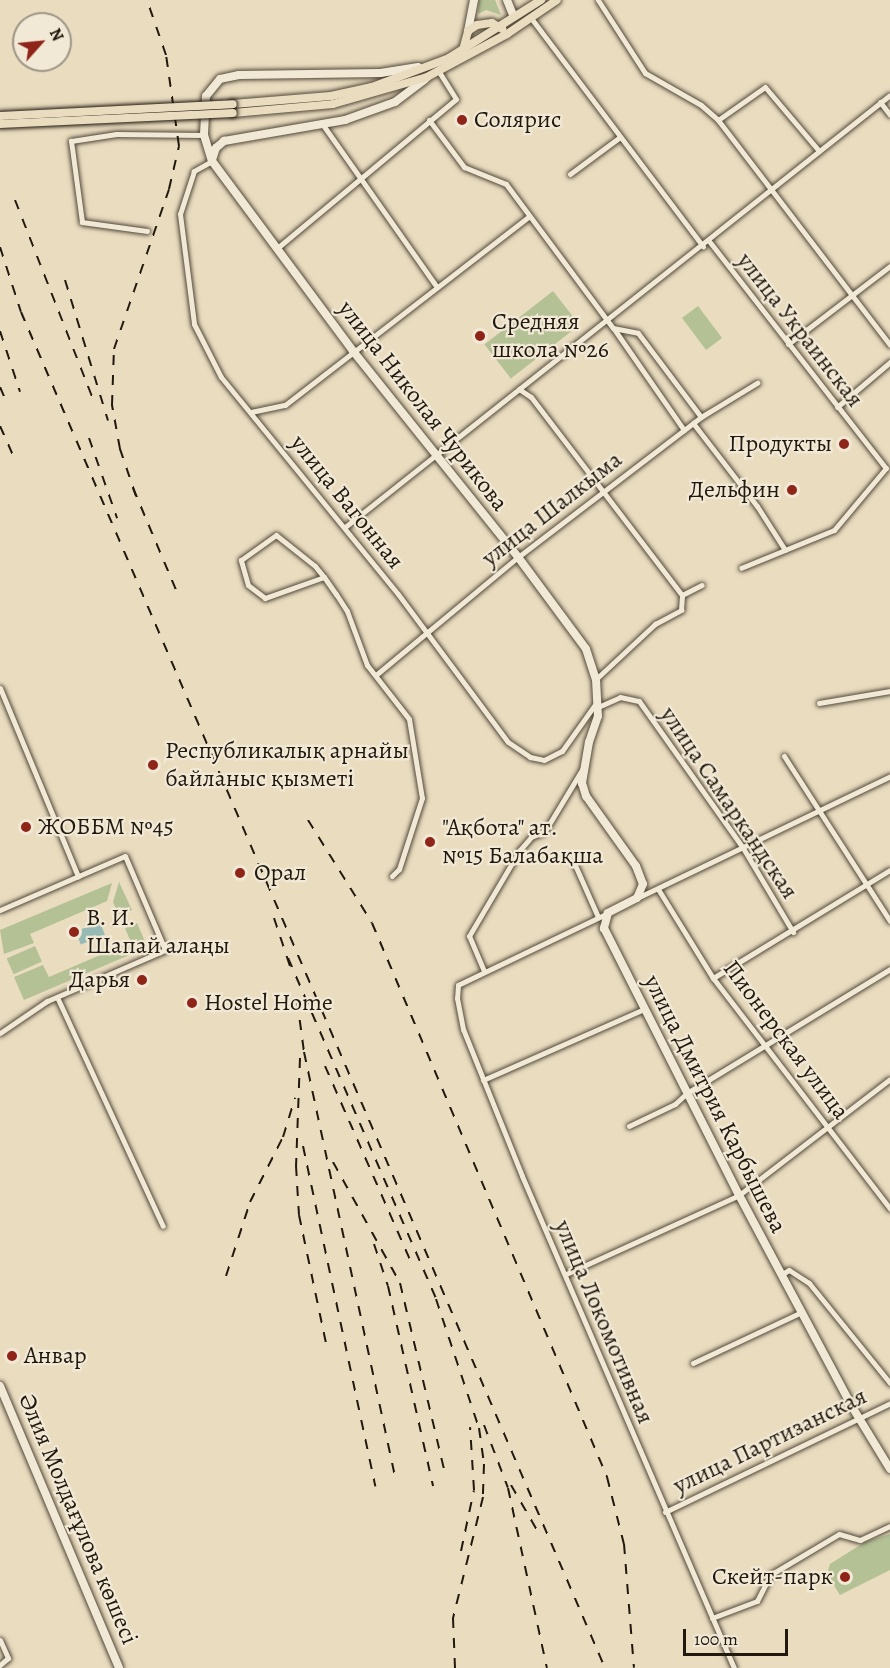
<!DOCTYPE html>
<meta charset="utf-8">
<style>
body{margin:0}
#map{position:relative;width:890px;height:1668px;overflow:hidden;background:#e9dcbf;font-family:Alegreya,serif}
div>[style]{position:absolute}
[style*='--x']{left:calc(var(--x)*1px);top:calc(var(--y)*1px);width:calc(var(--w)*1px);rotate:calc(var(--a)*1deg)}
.green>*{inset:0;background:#b3c195;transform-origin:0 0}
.water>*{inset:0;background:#97bbb4;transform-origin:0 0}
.roads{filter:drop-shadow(0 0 2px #53493a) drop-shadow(0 0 2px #53493a)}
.street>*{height:5px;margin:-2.5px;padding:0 2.5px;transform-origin:2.5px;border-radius:2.5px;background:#f1e8d5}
.secondary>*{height:8px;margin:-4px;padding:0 4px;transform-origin:4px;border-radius:4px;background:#f1e8d5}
.primary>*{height:8px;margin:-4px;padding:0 4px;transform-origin:4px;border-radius:4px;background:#e9dcbf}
.rail>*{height:2px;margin-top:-1px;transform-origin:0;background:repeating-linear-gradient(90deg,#21180e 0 10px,transparent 0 20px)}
.bridges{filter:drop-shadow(0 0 2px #21180e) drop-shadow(0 0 2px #21180e)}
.primary-bridge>*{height:8px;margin:-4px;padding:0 4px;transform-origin:4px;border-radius:4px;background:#e9dcbf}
.dots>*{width:16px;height:16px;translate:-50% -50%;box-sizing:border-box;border:3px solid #f1e8d5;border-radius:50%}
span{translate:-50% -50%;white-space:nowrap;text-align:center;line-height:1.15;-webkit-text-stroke:4.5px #f1e8d5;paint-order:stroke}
.poi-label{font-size:24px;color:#21180e}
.left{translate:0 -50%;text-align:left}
.right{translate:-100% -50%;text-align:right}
.street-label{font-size:24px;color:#21180e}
.north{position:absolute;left:12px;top:12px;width:60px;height:60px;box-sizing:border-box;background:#f1e8d5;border:2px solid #9e9585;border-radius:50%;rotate:63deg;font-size:16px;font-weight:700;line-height:24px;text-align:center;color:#21180e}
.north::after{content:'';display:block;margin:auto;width:21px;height:27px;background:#8f2418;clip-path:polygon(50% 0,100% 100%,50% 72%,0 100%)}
.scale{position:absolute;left:683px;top:1629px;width:105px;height:27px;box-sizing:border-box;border:3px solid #21180e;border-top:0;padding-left:8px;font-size:18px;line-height:21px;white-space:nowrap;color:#21180e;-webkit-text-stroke:4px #f1e8d5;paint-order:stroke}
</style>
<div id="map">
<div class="green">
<div style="clip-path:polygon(479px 0,495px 0,501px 15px,486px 10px,478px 14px)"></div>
<div style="left:553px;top:291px;width:43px;height:87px;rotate:52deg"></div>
<div style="left:698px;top:306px;width:40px;height:20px;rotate:53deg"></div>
<div style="clip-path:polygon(119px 882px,132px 910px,119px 916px,113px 902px)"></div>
<div style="clip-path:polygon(112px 883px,107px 901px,30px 934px,34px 943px,4px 954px,0 930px)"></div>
<div style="clip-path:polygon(137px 923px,147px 946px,130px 940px,125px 928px)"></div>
<div style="clip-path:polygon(126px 944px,141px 950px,24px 1000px,14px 977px,43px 965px,49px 977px)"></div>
<div style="left:35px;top:946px;width:17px;height:31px;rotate:66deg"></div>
<div style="clip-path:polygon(890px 1534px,890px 1570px,840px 1595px,827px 1574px,830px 1564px,865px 1542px)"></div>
</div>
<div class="water">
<div style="left:100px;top:922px;width:14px;height:26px;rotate:69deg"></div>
</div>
<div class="roads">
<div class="street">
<div style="--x:598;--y:0;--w:87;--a:57.2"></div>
<div style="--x:645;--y:73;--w:64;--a:29.7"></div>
<div style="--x:701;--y:105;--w:23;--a:41"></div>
<div style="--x:718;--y:120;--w:283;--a:52.6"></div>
<div style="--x:531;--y:18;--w:286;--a:53"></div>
<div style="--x:880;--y:102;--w:16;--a:52"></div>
<div style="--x:429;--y:120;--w:59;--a:53.3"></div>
<div style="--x:464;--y:167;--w:45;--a:22"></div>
<div style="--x:506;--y:184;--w:179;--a:53.4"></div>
<div style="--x:613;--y:328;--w:25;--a:11"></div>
<div style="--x:638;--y:333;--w:105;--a:53.1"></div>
<div style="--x:718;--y:120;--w:57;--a:-35.1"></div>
<div style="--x:765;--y:87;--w:84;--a:49.8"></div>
<div style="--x:323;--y:125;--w:198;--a:54.9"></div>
<div style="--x:212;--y:161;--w:21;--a:151"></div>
<div style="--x:194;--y:171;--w:45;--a:108"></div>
<div style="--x:180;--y:214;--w:111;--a:82.7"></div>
<div style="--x:194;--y:324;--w:59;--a:63"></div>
<div style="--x:221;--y:377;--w:280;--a:50.8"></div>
<div style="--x:398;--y:594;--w:184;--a:53.4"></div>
<div style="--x:508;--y:742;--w:27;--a:34"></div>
<div style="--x:530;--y:757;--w:14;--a:12"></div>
<div style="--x:544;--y:760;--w:20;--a:-27"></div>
<div style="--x:562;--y:751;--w:59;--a:-54.7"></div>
<div style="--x:570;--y:174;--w:62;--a:-36.5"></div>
<div style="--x:147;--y:231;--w:66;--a:-172.1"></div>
<div style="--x:82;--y:222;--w:82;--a:-97.7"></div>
<div style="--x:71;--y:141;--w:46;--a:-8.8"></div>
<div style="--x:116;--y:134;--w:88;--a:0.7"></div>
<div style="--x:709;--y:241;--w:288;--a:52.1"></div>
<div style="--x:886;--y:468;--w:81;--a:130"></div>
<div style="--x:834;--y:530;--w:100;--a:157.8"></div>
<div style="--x:276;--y:249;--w:234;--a:-39.8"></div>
<div style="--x:456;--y:99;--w:32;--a:-122"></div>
<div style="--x:614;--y:329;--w:123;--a:55.3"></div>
<div style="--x:788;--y:344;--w:128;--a:-37.4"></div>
<div style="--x:519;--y:389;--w:14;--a:34"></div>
<div style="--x:531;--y:397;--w:249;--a:52.7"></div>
<div style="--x:837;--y:407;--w:70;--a:-40.3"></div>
<div style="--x:251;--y:412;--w:35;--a:-12"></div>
<div style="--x:285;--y:405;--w:307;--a:-37.7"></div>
<div style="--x:693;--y:423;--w:105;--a:52.4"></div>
<div style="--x:757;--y:506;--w:52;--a:57.5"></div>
<div style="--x:345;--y:527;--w:695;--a:-38.4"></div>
<div style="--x:324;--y:577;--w:63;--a:160.4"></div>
<div style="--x:265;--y:598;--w:21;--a:-143"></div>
<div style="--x:248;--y:585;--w:26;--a:-106"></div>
<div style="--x:241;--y:560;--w:43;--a:-35.5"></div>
<div style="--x:276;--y:535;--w:50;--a:38.5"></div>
<div style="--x:315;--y:566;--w:14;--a:51"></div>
<div style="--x:324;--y:577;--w:21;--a:55"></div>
<div style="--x:336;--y:594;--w:20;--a:57"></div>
<div style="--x:347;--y:611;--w:58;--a:69.7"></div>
<div style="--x:367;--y:665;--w:68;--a:52.1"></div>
<div style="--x:409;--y:719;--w:80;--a:80.7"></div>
<div style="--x:422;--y:798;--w:75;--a:107.9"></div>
<div style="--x:399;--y:869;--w:10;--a:135"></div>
<div style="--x:377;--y:674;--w:183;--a:-39.7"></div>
<div style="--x:518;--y:557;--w:230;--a:-37.4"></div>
<div style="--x:701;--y:417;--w:66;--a:-31.3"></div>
<div style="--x:596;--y:679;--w:81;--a:-43"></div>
<div style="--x:655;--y:624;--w:30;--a:-28"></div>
<div style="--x:681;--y:610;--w:15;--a:-86"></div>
<div style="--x:682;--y:595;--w:22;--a:-27"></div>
<div style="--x:0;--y:688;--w:204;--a:67.5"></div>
<div style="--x:819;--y:703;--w:72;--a:-9.6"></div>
<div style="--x:598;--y:707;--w:24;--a:-24"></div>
<div style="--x:620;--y:697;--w:19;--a:12"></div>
<div style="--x:639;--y:701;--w:180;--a:54.7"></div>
<div style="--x:743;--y:848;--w:98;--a:59.2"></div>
<div style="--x:784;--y:756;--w:196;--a:57.3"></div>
<div style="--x:575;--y:865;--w:57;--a:66.1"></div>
<div style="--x:658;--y:889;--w:105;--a:58.3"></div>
<div style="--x:713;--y:978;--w:291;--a:52.5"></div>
<div style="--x:637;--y:898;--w:281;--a:-25.7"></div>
<div style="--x:0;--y:910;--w:136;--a:-23.4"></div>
<div style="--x:125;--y:856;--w:102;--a:66.9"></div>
<div style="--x:165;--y:950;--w:129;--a:156.6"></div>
<div style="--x:47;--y:1001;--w:57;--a:145.8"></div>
<div style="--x:608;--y:913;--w:166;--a:154.4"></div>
<div style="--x:458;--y:985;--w:13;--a:94"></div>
<div style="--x:457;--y:998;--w:32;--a:79"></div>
<div style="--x:463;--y:1029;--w:158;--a:68.1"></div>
<div style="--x:522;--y:1176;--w:536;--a:66.69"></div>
<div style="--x:484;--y:971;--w:38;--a:-113"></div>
<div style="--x:469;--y:936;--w:99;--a:-59.5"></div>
<div style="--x:519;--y:851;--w:18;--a:-49"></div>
<div style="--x:531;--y:837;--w:15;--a:-23"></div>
<div style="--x:545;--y:831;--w:74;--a:-58.9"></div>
<div style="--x:713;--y:978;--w:207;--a:-31.4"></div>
<div style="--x:57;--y:997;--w:252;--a:65.2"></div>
<div style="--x:483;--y:1080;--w:176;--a:-23.8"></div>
<div style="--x:629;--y:1126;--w:51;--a:-25.6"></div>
<div style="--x:675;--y:1104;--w:16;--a:-43"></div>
<div style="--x:687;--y:1093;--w:238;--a:-31.4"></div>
<div style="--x:566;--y:1274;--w:190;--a:-24.5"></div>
<div style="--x:739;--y:1195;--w:190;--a:-37.5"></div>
<div style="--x:782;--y:1274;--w:8;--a:-30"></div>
<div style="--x:789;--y:1270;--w:24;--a:33"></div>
<div style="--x:809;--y:1283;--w:129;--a:51"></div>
<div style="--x:693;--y:1363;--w:120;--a:-25.1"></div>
<div style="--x:665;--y:1512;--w:250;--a:-25.8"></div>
<div style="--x:712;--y:1618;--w:48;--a:-20.7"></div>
<div style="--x:757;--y:1601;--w:29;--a:-63"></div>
<div style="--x:770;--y:1575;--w:80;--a:-30.7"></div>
<div style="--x:839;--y:1534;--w:22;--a:16"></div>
<div style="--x:860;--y:1540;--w:33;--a:-25"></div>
<div style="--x:0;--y:1640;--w:20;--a:66"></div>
<div style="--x:8;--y:1658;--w:11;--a:139"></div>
</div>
<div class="secondary">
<div style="--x:507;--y:0;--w:18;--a:68"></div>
<div style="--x:468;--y:31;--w:32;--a:-79"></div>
<div style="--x:418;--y:67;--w:38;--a:171"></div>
<div style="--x:380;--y:73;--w:141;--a:179.2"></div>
<div style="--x:239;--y:75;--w:19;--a:168"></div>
<div style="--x:220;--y:79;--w:22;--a:129"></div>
<div style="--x:206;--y:96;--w:39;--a:93"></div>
<div style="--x:204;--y:135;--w:27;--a:73"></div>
<div style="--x:212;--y:161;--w:237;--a:53.4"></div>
<div style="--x:353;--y:351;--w:264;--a:51.3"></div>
<div style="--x:518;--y:557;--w:114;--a:53.5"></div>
<div style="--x:586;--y:649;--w:32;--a:72"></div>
<div style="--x:596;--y:679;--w:37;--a:87"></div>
<div style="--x:598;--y:716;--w:28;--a:109"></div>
<div style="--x:589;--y:742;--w:42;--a:99.7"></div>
<div style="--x:582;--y:783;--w:14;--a:73"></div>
<div style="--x:586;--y:796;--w:86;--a:54.5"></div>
<div style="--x:636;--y:866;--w:19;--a:69"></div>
<div style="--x:643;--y:884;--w:15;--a:113"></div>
<div style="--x:637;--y:898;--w:33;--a:153"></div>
<div style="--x:608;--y:913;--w:16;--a:105"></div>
<div style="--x:604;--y:928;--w:299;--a:63.2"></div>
<div style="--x:739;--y:1195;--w:238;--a:61.9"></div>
<div style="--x:851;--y:1405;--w:75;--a:58.6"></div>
<div style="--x:212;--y:160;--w:13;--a:-72"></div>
<div style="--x:216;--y:148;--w:11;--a:-41"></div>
<div style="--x:224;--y:141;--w:123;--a:-9.8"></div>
<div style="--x:345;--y:120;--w:53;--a:-19.8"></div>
<div style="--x:395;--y:102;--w:38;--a:-37"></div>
<div style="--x:0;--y:1386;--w:306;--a:67.1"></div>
</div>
<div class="primary">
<div style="--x:463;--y:50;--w:20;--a:-75"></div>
<div style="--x:468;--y:31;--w:11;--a:-34"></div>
<div style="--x:477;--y:25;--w:15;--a:-8"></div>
<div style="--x:492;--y:23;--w:12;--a:31"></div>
<div style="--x:233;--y:104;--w:98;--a:-4.7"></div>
<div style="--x:331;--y:96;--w:42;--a:-12.4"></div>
<div style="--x:372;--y:87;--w:82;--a:-20.6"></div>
<div style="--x:449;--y:58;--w:109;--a:-32.2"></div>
<div style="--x:233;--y:113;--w:100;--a:-5.1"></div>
<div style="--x:333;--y:104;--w:98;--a:-16"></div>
<div style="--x:427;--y:77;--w:91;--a:-28.3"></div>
<div style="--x:507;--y:34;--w:60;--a:-34.2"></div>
</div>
</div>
<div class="rail">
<div style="--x:15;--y:200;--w:214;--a:68.6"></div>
<div style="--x:0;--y:247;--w:68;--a:72.1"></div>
<div style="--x:21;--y:312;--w:1476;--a:66.7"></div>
<div style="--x:65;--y:280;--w:147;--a:73"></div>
<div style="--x:0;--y:331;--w:64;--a:71.8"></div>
<div style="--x:0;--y:387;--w:13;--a:67"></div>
<div style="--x:0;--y:426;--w:37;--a:66"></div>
<div style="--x:89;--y:438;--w:85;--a:70.7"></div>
<div style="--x:133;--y:488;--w:113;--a:67.1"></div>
<div style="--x:136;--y:496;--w:50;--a:-108.8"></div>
<div style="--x:120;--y:449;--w:45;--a:-100.3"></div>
<div style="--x:112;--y:405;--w:56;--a:-88"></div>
<div style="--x:114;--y:349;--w:169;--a:-71"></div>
<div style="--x:169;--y:189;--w:44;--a:-76.9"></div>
<div style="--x:179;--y:146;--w:92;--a:-98.1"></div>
<div style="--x:166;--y:55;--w:58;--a:-109.1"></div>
<div style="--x:308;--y:820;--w:121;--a:58.1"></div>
<div style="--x:372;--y:923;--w:602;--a:67.01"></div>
<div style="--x:607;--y:1477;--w:69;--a:75.8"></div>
<div style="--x:624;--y:1544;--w:124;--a:85.4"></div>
<div style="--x:274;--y:918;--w:51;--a:71.6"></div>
<div style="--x:288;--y:958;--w:372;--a:66.5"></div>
<div style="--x:436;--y:1299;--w:136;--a:71.6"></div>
<div style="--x:479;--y:1428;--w:36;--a:82"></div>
<div style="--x:484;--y:1464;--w:33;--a:92"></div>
<div style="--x:483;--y:1497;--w:125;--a:103.9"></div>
<div style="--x:453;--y:1618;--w:50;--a:87.7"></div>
<div style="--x:297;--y:1000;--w:52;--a:82.3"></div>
<div style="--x:304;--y:1052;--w:438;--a:77.9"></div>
<div style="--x:300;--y:1058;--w:108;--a:92.1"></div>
<div style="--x:296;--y:1166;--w:49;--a:86.5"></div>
<div style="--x:299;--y:1215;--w:131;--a:78.1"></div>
<div style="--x:325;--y:1066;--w:219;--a:66.3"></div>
<div style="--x:303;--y:1146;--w:348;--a:78"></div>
<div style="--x:333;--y:1162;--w:138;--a:61"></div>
<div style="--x:400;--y:1283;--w:191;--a:76.7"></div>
<div style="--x:374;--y:1244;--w:44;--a:71.6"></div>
<div style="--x:388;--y:1286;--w:205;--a:77.3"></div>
<div style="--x:226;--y:1276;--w:78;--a:-72"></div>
<div style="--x:250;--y:1202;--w:73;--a:-63.1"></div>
<div style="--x:283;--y:1137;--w:41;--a:-72.9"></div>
<div style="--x:484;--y:1425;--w:67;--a:69.1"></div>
<div style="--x:508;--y:1488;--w:184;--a:77.8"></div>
<div style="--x:511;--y:1485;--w:54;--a:60.1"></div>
<div style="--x:461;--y:1551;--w:62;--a:-78"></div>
<div style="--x:474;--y:1490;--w:63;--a:-93.6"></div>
</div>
<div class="bridges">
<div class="primary-bridge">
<div style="--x:0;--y:116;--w:233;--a:-2.9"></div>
<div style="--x:0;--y:124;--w:233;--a:-2.7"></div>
</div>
</div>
<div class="dots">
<div style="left:462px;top:120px;background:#8f2418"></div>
<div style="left:480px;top:336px;background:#8f2418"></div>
<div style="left:844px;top:444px;background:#8f2418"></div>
<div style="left:792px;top:490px;background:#8f2418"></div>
<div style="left:153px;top:765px;background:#8f2418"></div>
<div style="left:26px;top:827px;background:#8f2418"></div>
<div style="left:430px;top:842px;background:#8f2418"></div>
<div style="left:240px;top:873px;background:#8f2418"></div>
<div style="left:74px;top:932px;background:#8f2418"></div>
<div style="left:142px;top:980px;background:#8f2418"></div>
<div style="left:192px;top:1003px;background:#8f2418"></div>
<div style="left:12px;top:1356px;background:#8f2418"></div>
<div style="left:845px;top:1577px;background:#8f2418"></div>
</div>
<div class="poi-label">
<span class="left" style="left:474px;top:120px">Солярис</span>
<span class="left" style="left:492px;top:336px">Средняя<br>школа №26</span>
<span class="right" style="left:832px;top:444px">Продукты</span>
<span class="right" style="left:780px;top:490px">Дельфин</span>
<span class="left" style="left:165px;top:765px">Республикалық арнайы<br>байланыс қызметі</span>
<span class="left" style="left:38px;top:827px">ЖОББМ №45</span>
<span class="left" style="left:442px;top:842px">"Ақбота" ат.<br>№15 Балабақша</span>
<span class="left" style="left:254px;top:873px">Орал</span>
<span class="left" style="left:86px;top:932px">В. И.<br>Шапай алаңы</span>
<span class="right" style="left:130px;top:980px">Дарья</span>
<span class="left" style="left:204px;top:1003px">Hostel Home</span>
<span class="left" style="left:24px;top:1356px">Анвар</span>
<span class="right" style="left:833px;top:1577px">Скейт-парк</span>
</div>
<div class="street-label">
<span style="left:800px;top:330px;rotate:52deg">улица Украинская</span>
<span style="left:423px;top:406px;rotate:52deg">улица Николая Чурикова</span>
<span style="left:347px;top:502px;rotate:51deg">улица Вагонная</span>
<span style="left:552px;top:509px;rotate:-38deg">улица Шалкыма</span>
<span style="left:729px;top:803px;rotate:56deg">улица Самаркандская</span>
<span style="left:786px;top:1040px;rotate:53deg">Пионерская улица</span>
<span style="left:715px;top:1104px;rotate:63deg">улица Дмитрия Карбышева</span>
<span style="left:604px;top:1322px;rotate:67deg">улица Локомотивная</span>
<span style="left:770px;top:1441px;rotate:-26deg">улица Партизанская</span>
<span style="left:78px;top:1519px;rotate:67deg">Әлия Молдағұлова көшесі</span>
</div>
<div class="north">N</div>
<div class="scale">100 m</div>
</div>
